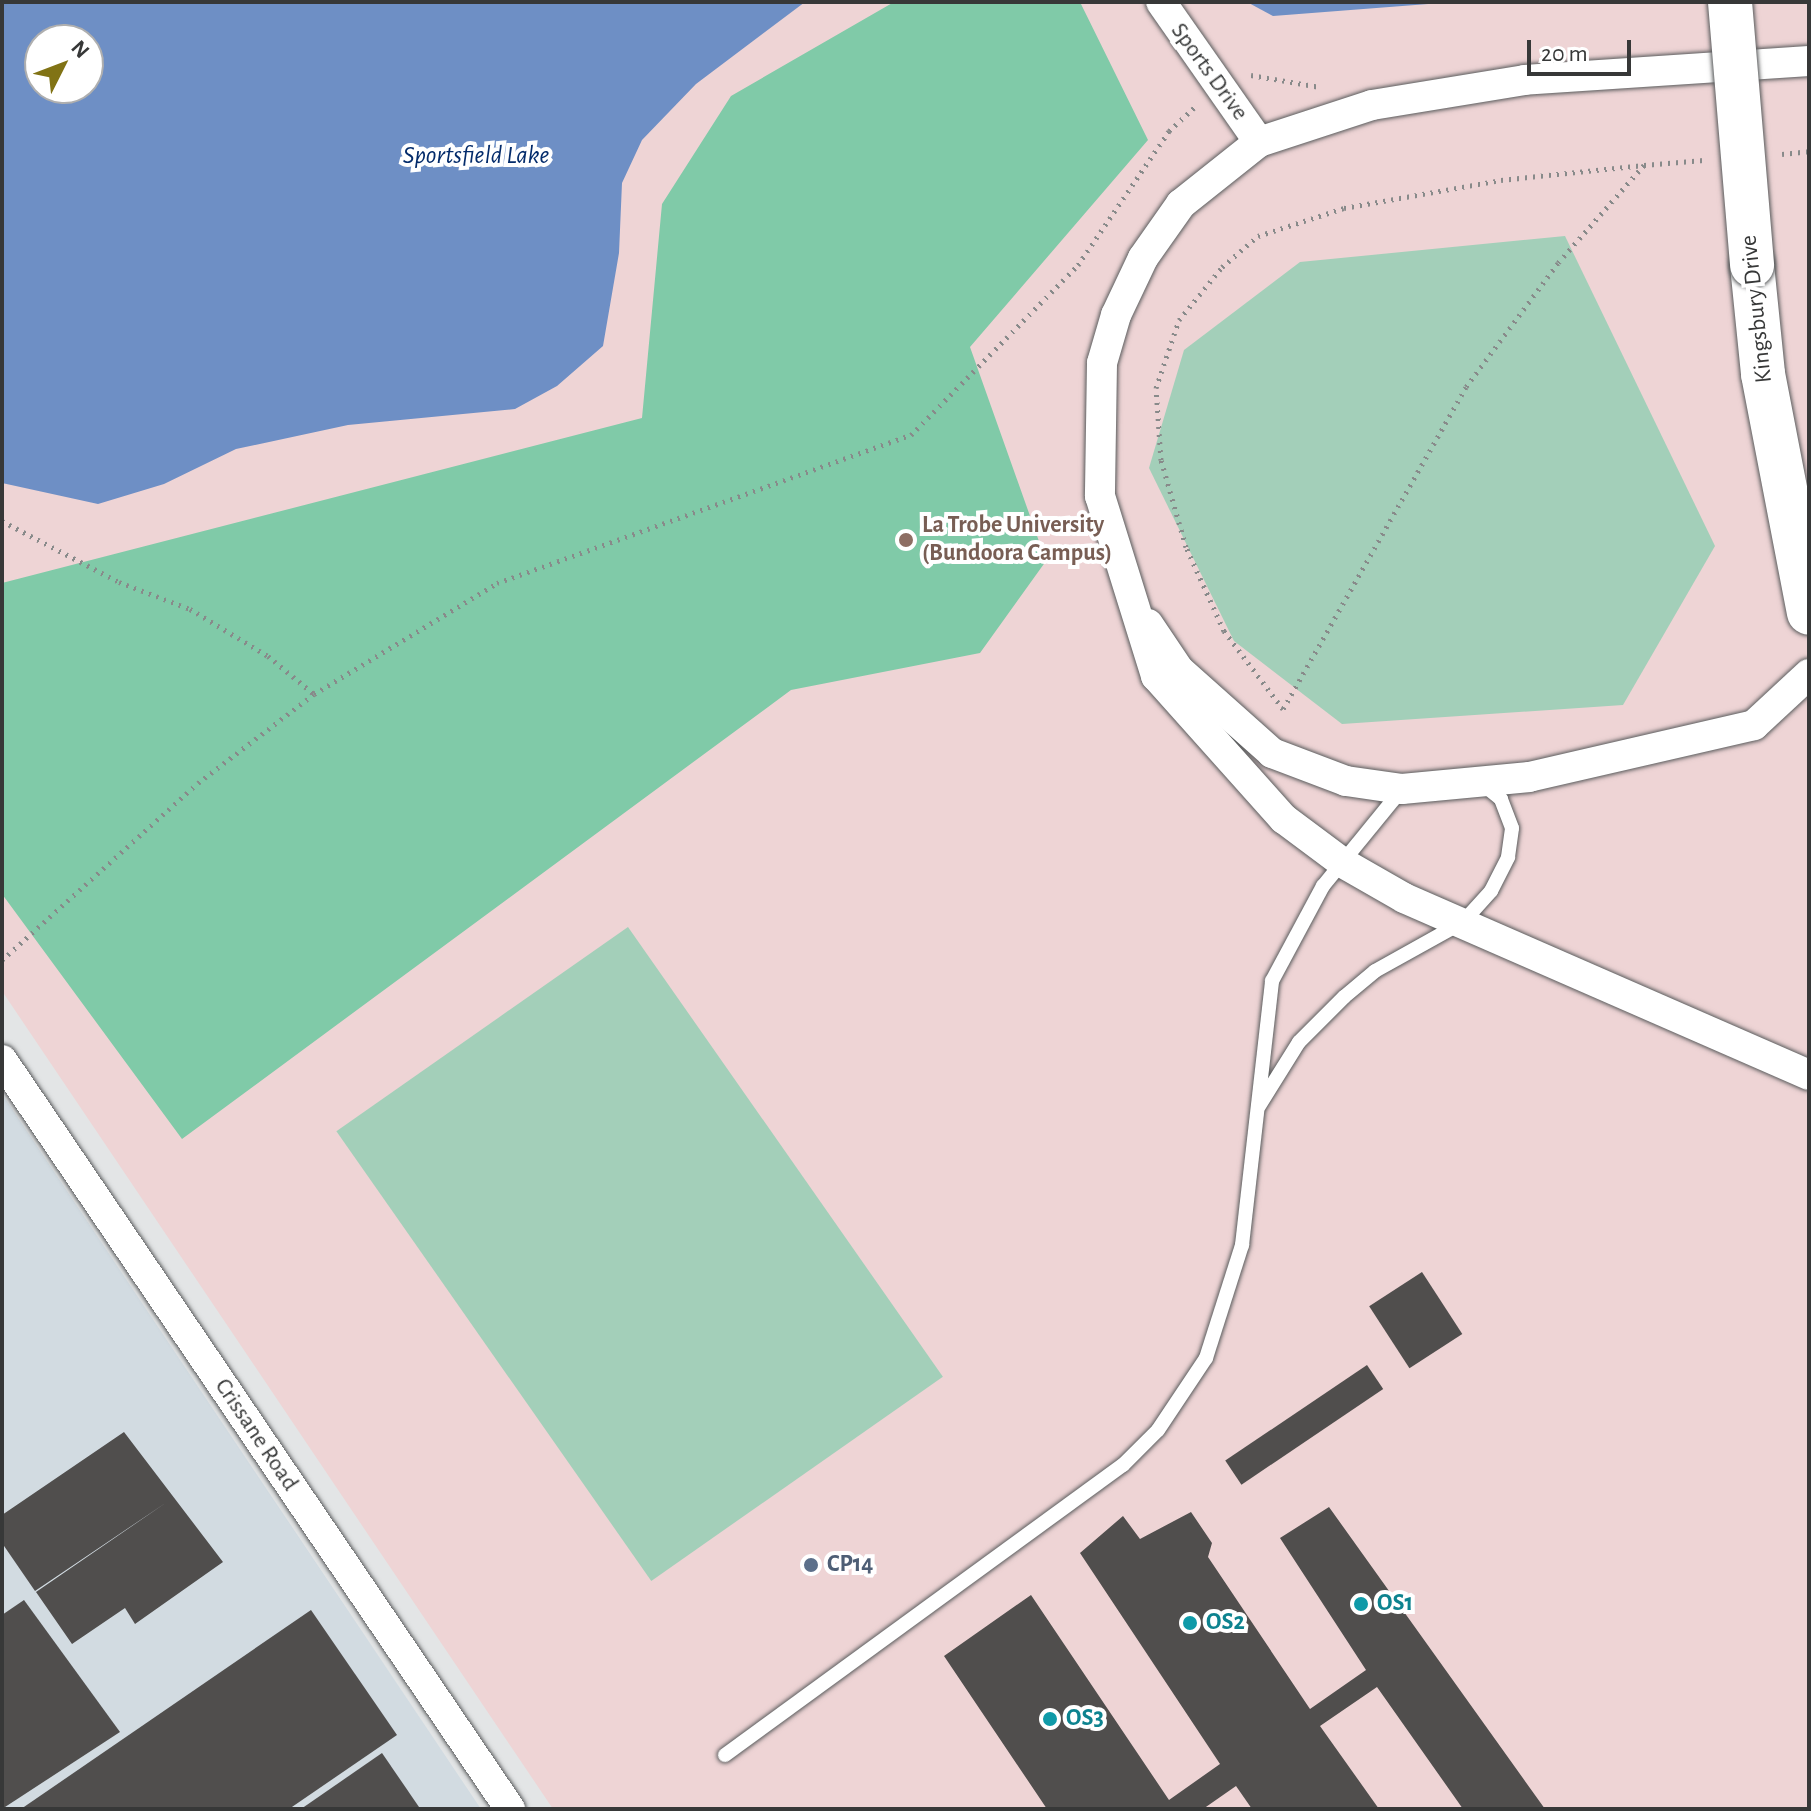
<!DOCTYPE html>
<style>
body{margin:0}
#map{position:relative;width:1811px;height:1811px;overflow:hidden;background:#e3e5e6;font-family:"Alegreya Sans",sans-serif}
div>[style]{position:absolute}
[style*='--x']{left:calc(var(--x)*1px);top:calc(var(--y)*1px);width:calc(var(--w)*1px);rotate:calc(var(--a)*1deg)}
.built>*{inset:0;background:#d2dbe1}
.education>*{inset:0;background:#eed4d5}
.green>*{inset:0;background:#a3cfb9;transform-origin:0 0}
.forest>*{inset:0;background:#80caa8}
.water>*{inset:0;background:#6e8fc5}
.building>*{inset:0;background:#504e4d;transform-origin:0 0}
.path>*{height:5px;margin-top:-2.5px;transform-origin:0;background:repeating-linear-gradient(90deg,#888a8a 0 2px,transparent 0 8px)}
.roads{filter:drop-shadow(0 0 2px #5a5c5d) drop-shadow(0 0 2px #5a5c5d)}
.lane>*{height:14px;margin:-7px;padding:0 7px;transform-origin:7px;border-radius:7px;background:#fff}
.street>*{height:30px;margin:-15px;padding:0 15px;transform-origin:15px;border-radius:15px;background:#fff}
.primary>*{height:44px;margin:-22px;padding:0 22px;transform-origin:22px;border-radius:22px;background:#fff}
.bridges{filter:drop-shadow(0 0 2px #5a5c5d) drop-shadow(0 0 2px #5a5c5d)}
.primary-bridge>*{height:44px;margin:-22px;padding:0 22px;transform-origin:22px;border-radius:22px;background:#fff}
.dots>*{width:22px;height:22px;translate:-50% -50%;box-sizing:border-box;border:4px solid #fff;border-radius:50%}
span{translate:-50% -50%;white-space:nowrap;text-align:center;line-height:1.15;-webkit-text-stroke:8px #fff;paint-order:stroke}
.street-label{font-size:24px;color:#373838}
.education-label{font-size:24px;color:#785e54;font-weight:700}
.left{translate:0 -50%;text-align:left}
.service-label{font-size:24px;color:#4e5e75;font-weight:700}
.culture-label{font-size:24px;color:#0d838f;font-weight:700}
.water-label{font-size:26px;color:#032b6b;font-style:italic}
.frame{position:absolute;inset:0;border:4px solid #373838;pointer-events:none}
.north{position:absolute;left:24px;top:24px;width:80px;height:80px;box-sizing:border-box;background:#fff;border:2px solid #afafaf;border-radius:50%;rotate:48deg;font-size:22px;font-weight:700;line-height:32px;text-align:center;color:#373838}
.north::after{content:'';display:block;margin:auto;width:28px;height:36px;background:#817315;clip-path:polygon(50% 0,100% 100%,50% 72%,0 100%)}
.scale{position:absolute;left:1527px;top:40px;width:104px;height:36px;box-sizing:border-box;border:4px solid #373838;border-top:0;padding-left:10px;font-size:24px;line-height:28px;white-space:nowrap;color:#373838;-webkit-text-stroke:6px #fff;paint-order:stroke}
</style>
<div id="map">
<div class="built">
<div style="clip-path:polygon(2px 1094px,481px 1809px,2px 1809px)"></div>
</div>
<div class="education">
<div style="clip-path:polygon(evenodd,2px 2px,1809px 2px,1809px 1809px,553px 1809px,2px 991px,2px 2px,40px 40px,88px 40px,88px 88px,40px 88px,40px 40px)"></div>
</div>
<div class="green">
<div style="clip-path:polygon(1565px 236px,1715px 546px,1623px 705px,1342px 724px,1234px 641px,1149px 468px,1184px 350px,1300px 262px)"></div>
<div style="left:628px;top:927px;width:549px;height:356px;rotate:55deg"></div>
</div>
<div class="forest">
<div style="clip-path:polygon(894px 2px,1080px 2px,1148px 140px,970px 347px,1046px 561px,980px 653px,791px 690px,182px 1139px,2px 894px,2px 583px,642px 418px,662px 204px,731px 96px)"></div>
</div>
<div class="water">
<div style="clip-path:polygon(evenodd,2px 2px,805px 2px,696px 84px,642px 140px,622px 183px,619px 253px,603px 346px,557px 386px,515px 409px,348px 425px,236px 449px,164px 484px,98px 504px,2px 483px,2px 2px,40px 40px,88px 40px,88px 88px,40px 88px,40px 40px)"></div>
<div style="clip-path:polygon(1247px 2px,1454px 2px,1273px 16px)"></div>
</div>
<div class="building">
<div style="left:1422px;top:1272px;width:74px;height:63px;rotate:57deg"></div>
<div style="left:1367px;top:1365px;width:29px;height:171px;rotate:56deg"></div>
<div style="clip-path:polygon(124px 1432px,223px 1562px,135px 1624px,125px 1608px,72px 1644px,36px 1592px,167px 1502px,35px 1591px,2px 1543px,2px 1515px)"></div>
<div style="clip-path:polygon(1329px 1507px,1545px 1809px,1463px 1809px,1377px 1687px,1320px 1726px,1379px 1809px,1252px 1809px,1236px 1786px,1203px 1809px,1047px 1809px,944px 1656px,1031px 1595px,1169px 1800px,1220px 1764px,1080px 1553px,1123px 1516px,1140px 1539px,1191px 1512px,1212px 1543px,1208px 1557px,1310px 1709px,1366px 1670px,1280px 1538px)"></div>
<div style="clip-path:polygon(24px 1600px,120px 1732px,2px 1809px,2px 1615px)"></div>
<div style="clip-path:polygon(311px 1610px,397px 1735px,289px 1809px,21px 1809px)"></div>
<div style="clip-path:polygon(382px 1753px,419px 1807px,301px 1809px)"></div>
</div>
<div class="path">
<div style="--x:1251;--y:75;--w:70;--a:9.9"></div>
<div style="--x:1782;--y:154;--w:27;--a:-6"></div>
<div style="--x:1644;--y:165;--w:130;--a:131.3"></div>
<div style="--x:1558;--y:263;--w:154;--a:126.6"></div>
<div style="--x:1466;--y:387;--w:370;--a:119.6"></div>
<div style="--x:1283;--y:709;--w:98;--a:-127.1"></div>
<div style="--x:1224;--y:631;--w:92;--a:-114.3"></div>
<div style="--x:1186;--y:547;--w:91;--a:-106"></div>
<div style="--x:1161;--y:460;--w:72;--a:-94"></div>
<div style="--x:1156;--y:388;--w:72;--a:-71.3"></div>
<div style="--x:1179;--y:320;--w:68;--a:-50.9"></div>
<div style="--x:1222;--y:267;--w:48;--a:-40.7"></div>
<div style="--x:1258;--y:236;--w:90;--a:-18"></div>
<div style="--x:1344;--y:208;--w:159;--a:-10.1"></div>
<div style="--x:1501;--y:180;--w:144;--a:-6"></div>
<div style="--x:1644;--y:165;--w:60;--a:-4.8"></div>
<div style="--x:2;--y:521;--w:132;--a:27.5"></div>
<div style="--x:119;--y:582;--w:76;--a:20.8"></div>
<div style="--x:190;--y:609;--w:91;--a:31.1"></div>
<div style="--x:268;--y:656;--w:60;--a:39.6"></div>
<div style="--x:314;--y:694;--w:214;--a:-31.2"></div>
<div style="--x:497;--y:583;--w:440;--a:-19.7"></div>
<div style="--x:911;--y:435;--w:238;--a:-45.5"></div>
<div style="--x:1078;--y:265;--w:162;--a:-55.8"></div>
<div style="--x:1169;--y:131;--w:38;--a:-43"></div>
<div style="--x:2;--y:960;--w:264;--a:-42.1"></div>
<div style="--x:198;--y:783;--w:146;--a:-37.5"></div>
</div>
<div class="roads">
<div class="lane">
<div style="--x:1259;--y:1106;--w:75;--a:-58"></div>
<div style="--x:1299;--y:1042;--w:64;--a:-45"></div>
<div style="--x:1344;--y:997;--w:40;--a:-40"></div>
<div style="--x:1375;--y:971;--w:101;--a:-29.1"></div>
<div style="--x:1463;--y:922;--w:42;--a:-47.9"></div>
<div style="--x:1491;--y:891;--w:38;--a:-63"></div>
<div style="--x:1508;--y:857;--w:29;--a:-82"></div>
<div style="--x:1512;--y:828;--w:31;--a:-111"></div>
<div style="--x:1501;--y:799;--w:22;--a:-141"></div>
<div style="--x:725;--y:1755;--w:492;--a:-36.1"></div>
<div style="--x:1123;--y:1465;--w:49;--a:-45"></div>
<div style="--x:1158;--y:1430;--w:87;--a:-56.3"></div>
<div style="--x:1206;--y:1358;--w:119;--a:-72.3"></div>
<div style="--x:1242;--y:1245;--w:266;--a:-83.5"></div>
<div style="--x:1272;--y:981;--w:108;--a:-61.8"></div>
<div style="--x:1323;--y:886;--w:125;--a:-50.8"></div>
</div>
<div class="street">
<div style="--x:1161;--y:2;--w:171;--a:55"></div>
<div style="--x:1809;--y:61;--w:285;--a:176.2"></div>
<div style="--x:1525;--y:80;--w:155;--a:170.7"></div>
<div style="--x:1372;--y:105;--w:119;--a:161.9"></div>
<div style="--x:1259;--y:142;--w:100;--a:141.5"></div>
<div style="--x:1181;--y:204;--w:66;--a:125.1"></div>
<div style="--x:1143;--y:258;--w:63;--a:115.3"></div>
<div style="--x:1116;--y:315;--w:50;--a:106.3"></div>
<div style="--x:1102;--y:363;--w:133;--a:90.9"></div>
<div style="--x:1100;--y:496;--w:189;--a:72.7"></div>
<div style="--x:1156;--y:676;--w:192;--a:48.2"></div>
<div style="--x:1284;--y:819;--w:74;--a:36.7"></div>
<div style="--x:1343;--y:863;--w:70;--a:29.8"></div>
<div style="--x:1404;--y:898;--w:442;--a:23.6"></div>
<div style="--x:1148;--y:624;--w:55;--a:56"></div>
<div style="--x:1179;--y:670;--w:125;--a:41.7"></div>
<div style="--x:1272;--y:753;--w:79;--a:20.7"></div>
<div style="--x:1346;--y:781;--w:57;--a:8.1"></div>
<div style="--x:1402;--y:789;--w:128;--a:-5.4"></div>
<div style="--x:1529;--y:777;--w:231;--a:-13"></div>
<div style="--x:1754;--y:725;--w:75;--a:-42.8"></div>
<div style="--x:2;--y:1060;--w:905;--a:55.85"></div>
</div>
<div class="primary">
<div style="--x:1752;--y:265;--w:110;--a:84.2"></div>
<div style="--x:1763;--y:374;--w:243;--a:79.1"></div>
</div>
</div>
<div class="bridges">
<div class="primary-bridge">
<div style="--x:1730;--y:2;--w:264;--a:85.2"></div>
</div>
</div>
<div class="dots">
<div style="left:906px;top:540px;background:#8d6e63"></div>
<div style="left:811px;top:1565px;background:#5c6f8a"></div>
<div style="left:1361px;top:1604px;background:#0f9aa8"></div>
<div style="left:1190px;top:1623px;background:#0f9aa8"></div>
<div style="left:1050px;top:1719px;background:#0f9aa8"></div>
</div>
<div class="street-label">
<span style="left:1209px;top:72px;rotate:54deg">Sports Drive</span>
<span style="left:1757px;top:309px;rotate:-96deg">Kingsbury Drive</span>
<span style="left:256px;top:1435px;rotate:56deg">Crissane Road</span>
</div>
<div class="education-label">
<span class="left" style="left:922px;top:540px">La Trobe University<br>(Bundoora Campus)</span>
</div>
<div class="service-label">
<span class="left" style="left:827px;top:1565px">CP14</span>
</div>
<div class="culture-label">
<span class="left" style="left:1377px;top:1604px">OS1</span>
<span class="left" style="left:1206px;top:1623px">OS2</span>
<span class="left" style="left:1066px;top:1719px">OS3</span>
</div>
<div class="water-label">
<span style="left:476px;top:156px">Sportsfield Lake</span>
</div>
<div class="frame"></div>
<div class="north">N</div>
<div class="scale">20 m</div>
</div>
